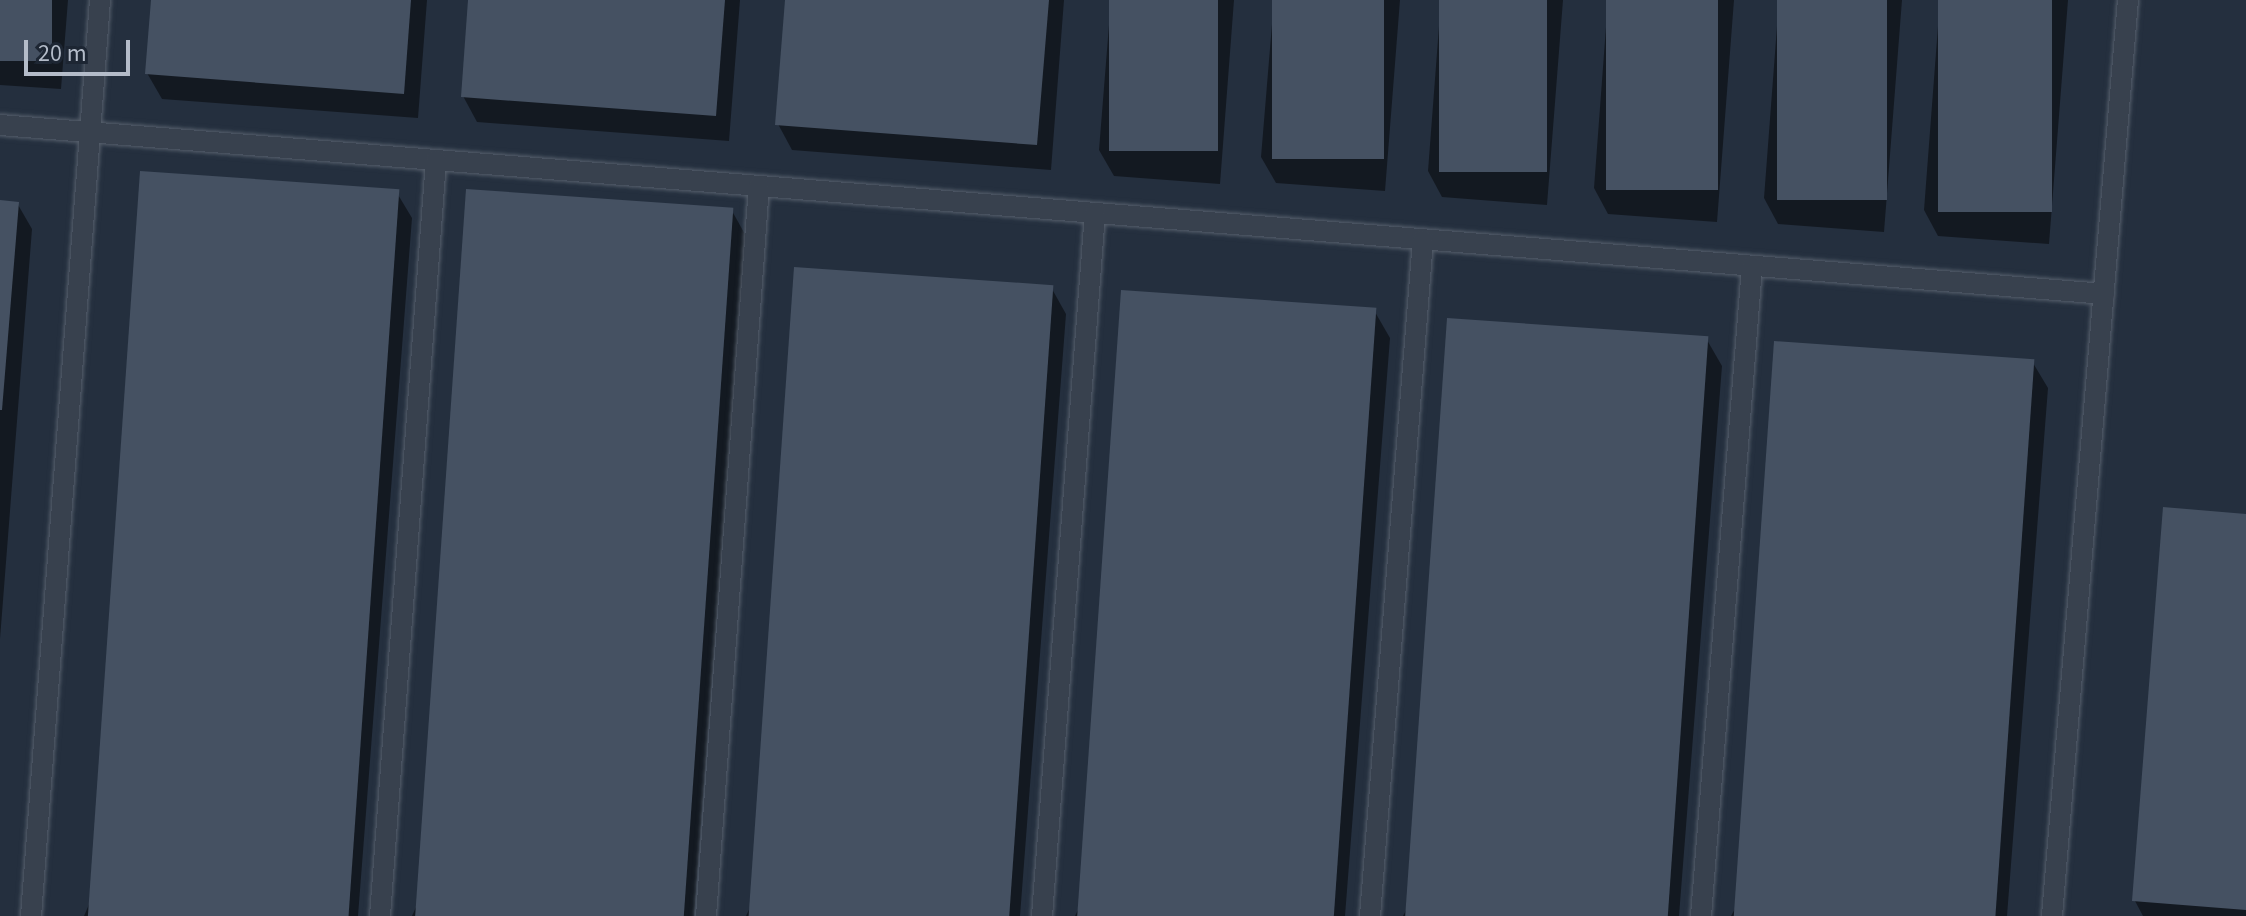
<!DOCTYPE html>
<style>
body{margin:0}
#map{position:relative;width:2246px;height:916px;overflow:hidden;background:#242f3e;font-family:"Source Sans 3",sans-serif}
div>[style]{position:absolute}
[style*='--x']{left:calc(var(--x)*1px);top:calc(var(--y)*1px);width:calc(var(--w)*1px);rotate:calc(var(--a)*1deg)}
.shadow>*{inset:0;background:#0007}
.building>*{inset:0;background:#455162;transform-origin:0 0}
.roads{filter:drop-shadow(0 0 2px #565f6c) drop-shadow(0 0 2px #565f6c)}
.service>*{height:20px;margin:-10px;padding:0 10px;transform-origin:10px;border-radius:10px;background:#38414e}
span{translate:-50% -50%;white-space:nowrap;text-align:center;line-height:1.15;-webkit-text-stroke:7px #1d2633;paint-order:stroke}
.scale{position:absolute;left:24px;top:40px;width:106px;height:36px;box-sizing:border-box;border:4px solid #b4bcc9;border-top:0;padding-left:10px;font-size:24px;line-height:28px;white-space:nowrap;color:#b4bcc9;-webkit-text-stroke:6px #1d2633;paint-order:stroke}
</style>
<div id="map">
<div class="shadow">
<div style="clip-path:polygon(0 0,68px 0,61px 89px,0 85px)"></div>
<div style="clip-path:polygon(153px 0,427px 0,418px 118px,162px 99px,147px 73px)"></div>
<div style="clip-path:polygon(470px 0,740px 0,729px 141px,477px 122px,463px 96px)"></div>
<div style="clip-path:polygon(787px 0,1064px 0,1051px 170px,792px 150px,778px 124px)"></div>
<div style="clip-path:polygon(1111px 0,1234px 0,1220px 184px,1114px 176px,1099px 150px)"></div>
<div style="clip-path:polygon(1274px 0,1400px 0,1385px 191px,1276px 183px,1261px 157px)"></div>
<div style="clip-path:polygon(1441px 0,1563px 0,1547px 205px,1442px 197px,1428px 171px)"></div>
<div style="clip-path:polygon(1608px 0,1734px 0,1717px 222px,1608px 214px,1594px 188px)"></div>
<div style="clip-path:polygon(1779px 0,1902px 0,1884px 232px,1778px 224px,1764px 198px)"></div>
<div style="clip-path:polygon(1940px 0,2068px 0,2049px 244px,1938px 236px,1924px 210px)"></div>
<div style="clip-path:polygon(397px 193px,412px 218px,358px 916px,84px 916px)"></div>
<div style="clip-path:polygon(0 202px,17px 203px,32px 229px,0 639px)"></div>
<div style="clip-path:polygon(732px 211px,746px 236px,694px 916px,412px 916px)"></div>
<div style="clip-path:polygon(1052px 289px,1066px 314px,1020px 916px,746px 916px)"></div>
<div style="clip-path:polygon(1375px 312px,1390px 338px,1345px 916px,1075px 916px)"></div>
<div style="clip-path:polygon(1707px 340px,1722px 366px,1679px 916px,1403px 916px)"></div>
<div style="clip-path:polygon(2033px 363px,2048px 388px,2007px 916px,1731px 916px)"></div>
<div style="clip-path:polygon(2246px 516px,2246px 916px,2143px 916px,2135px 901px)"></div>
</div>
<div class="building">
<div style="left:0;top:0;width:52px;height:61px"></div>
<div style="clip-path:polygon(151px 0,411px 0,404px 94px,145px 74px)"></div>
<div style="clip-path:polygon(468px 0,725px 0,716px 116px,461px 97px)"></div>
<div style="clip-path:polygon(785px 0,1049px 0,1037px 145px,775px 125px)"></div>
<div style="left:1109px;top:0;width:109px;height:151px"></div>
<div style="left:1272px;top:0;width:112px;height:159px"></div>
<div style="left:1439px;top:0;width:108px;height:172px"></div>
<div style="left:1606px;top:0;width:112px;height:190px"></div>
<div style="left:1777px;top:0;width:110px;height:200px"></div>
<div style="left:1938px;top:0;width:114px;height:212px"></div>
<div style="left:140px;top:171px;width:260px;height:747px;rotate:4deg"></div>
<div style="left:466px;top:189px;width:268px;height:729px;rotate:4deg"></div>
<div style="clip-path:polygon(0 200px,19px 202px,2px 410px,0 410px)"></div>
<div style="left:794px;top:267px;width:260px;height:651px;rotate:4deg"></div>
<div style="left:1121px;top:290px;width:256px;height:628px;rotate:4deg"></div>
<div style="left:1447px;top:318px;width:262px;height:600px;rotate:4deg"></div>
<div style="left:1774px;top:341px;width:261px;height:577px;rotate:4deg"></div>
<div style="clip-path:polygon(2163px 507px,2246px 514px,2246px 910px,2132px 901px)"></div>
</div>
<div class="roads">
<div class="service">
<div style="--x:0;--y:125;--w:2111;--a:4.59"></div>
<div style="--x:31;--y:916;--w:919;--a:-85.69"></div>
<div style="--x:380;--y:916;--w:758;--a:-85.76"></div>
<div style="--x:706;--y:916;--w:732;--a:-85.85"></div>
<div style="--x:1042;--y:916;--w:705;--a:-85.69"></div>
<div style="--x:1370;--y:916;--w:678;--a:-85.52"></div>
<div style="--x:1701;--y:916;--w:652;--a:-85.51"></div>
<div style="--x:2052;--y:916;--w:919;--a:-85.26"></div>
</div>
</div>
<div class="scale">20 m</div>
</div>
